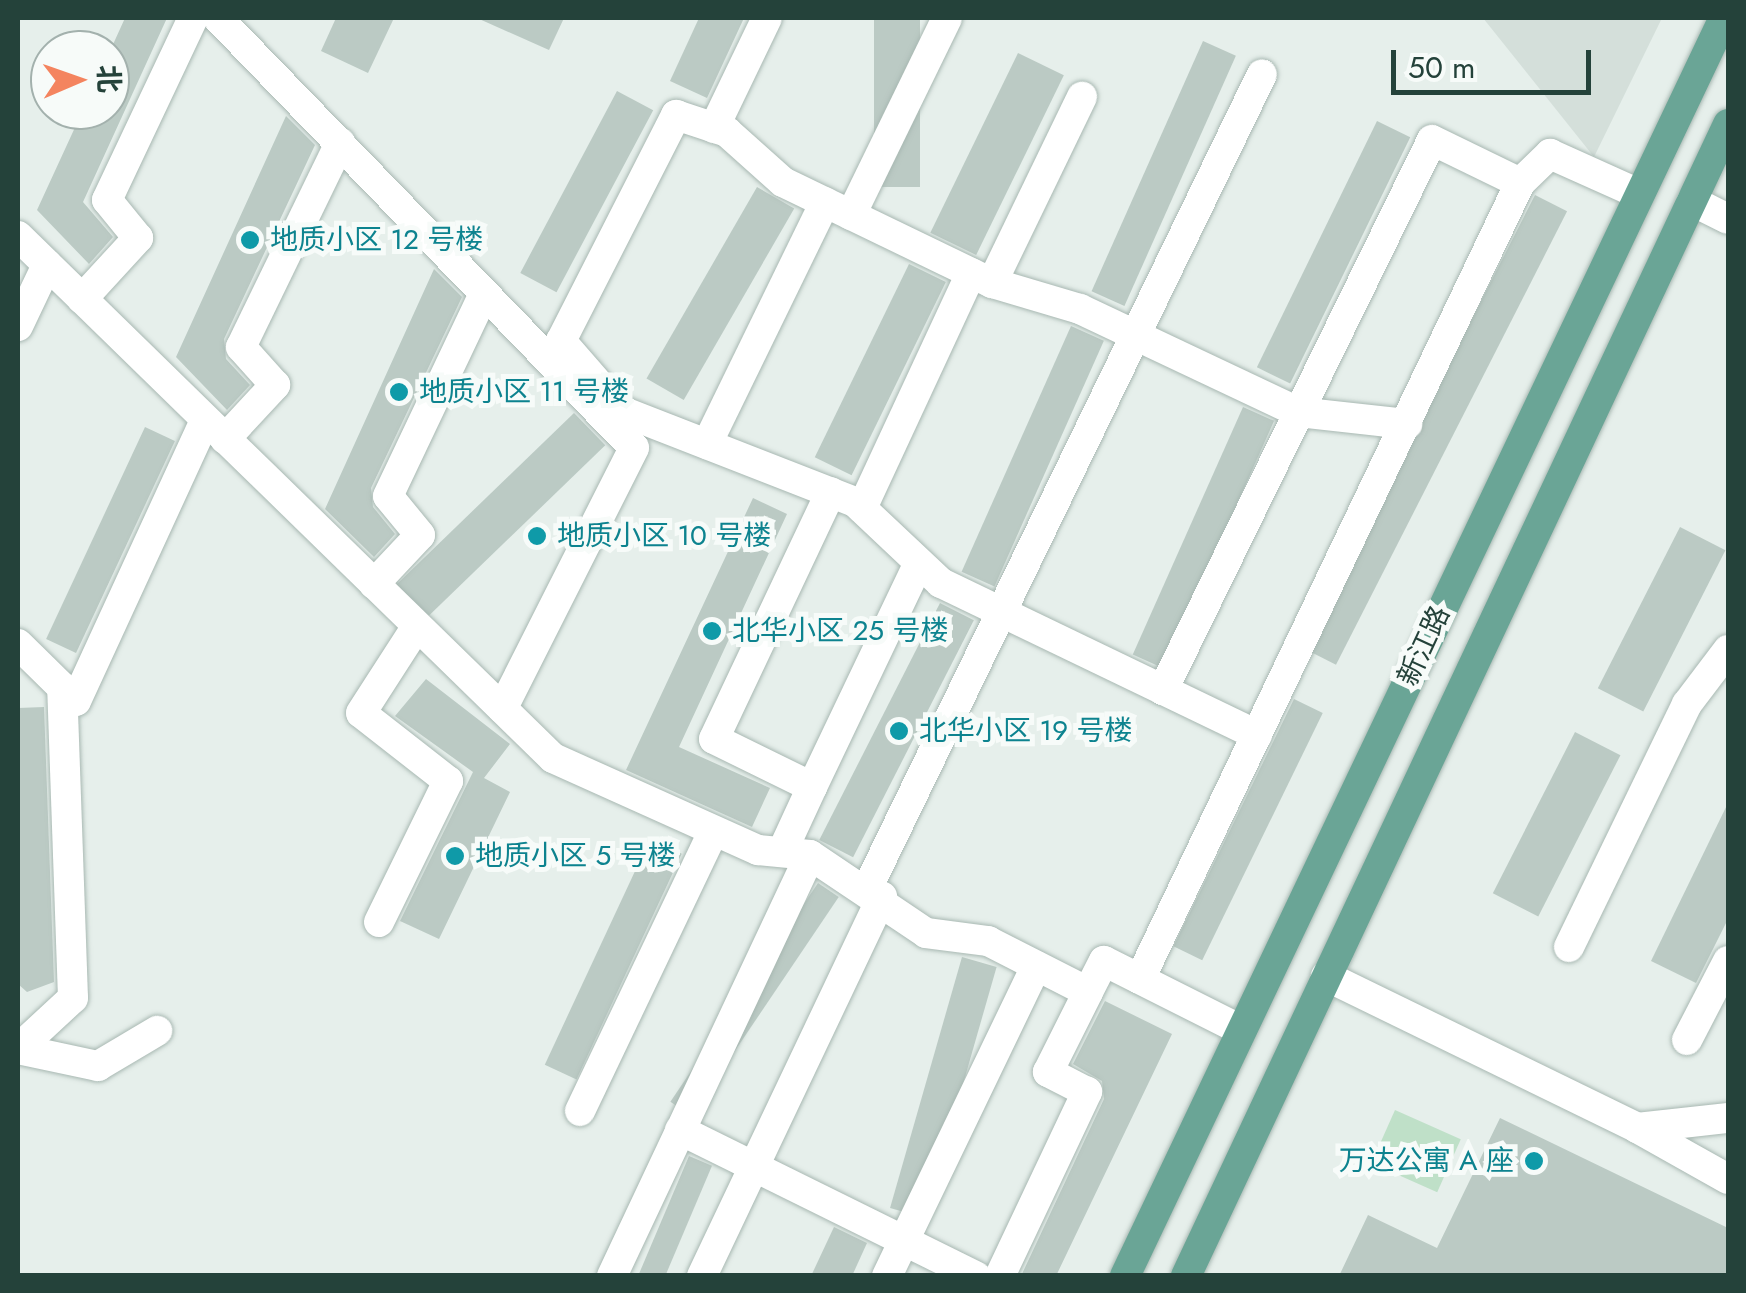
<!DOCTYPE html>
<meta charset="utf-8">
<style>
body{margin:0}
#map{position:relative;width:1746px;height:1293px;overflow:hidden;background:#e6efeb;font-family:Jost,"Noto Sans SC",sans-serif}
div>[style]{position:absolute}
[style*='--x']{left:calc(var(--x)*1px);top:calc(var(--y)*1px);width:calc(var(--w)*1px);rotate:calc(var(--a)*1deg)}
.built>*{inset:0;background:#d4dfda}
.green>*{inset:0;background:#bfe0c8;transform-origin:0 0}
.building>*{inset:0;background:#bbcac4;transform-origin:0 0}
.roads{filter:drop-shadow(0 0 2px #a8b8b2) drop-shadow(0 0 2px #a8b8b2)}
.minor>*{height:30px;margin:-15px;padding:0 15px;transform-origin:15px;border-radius:15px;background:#fff}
.major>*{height:30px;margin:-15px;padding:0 15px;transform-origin:15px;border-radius:15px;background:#6aa596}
.dots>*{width:28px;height:28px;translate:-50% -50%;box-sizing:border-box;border:5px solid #f7fbf9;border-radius:50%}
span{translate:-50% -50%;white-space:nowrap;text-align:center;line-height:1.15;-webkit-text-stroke:10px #f7fbf9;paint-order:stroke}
.culture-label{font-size:28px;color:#0d838f}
.left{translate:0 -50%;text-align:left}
.right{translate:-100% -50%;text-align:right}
.street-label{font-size:28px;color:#24423a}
.frame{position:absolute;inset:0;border:20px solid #24423a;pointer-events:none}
.north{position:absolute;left:30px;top:30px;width:100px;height:100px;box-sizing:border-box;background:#f7fbf9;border:2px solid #a3b1ad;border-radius:50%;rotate:88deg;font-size:28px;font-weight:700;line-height:40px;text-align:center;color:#24423a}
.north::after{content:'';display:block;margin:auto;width:35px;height:45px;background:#f4845f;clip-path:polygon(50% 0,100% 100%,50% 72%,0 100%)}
.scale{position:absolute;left:1391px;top:50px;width:200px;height:45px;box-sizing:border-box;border:5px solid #24423a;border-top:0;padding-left:12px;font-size:30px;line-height:35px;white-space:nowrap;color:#24423a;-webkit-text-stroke:8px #f7fbf9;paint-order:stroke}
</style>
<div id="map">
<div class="built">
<div style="clip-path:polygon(1483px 18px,1662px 18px,1594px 157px)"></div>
</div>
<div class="green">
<div style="left:1395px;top:1110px;width:72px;height:58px;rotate:24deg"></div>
</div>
<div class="building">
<div style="clip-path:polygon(125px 18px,167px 18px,83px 202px,113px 237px,89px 264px,37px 210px,83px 110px,110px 110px,110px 51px)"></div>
<div style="clip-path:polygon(336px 18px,394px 18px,368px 73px,321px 51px)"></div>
<div style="clip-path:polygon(477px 18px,564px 18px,549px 50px)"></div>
<div style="clip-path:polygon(699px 18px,744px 18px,707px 98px,670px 81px)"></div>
<div style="left:874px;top:18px;width:46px;height:169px"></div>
<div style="left:1203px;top:41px;width:36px;height:274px;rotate:24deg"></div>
<div style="left:1018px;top:53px;width:51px;height:200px;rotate:26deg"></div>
<div style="left:617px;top:91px;width:41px;height:206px;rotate:28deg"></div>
<div style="clip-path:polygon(286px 116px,315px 145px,224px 339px,226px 359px,250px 385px,227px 410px,176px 357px)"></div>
<div style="left:1377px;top:121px;width:37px;height:274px;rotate:26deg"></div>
<div style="left:757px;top:187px;width:43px;height:221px;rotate:30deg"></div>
<div style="left:1535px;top:195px;width:36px;height:509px;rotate:27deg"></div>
<div style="left:909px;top:264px;width:41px;height:215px;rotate:26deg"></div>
<div style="clip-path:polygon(434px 269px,462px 297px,371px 488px,373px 507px,395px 534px,374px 557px,325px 509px)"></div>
<div style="left:1071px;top:326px;width:36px;height:269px;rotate:24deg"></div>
<div style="left:1243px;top:407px;width:34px;height:271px;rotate:24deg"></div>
<div style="left:574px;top:413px;width:45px;height:255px;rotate:46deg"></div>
<div style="left:145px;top:427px;width:33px;height:234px;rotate:25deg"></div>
<div style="clip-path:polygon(753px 498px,787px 514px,679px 747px,770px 788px,752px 827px,626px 770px)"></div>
<div style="left:1680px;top:527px;width:51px;height:181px;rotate:27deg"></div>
<div style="left:940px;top:603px;width:38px;height:266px;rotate:27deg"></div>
<div style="clip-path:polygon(426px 679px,510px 744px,484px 778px,510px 792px,439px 939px,400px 921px,473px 772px,395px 716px)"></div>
<div style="left:1294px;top:699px;width:32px;height:275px;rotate:26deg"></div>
<div style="clip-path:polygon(44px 707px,54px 982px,27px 992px,18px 984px,18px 708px)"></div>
<div style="left:1575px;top:732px;width:51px;height:181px;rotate:27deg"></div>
<div style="clip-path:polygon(1728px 803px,1728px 919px,1696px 983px,1651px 961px)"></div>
<div style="left:650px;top:839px;width:35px;height:249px;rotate:25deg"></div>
<div style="left:818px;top:883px;width:25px;height:264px;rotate:34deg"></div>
<div style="left:962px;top:957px;width:36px;height:261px;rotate:16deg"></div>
<div style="clip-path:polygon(1105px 1001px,1172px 1034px,1056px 1276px,1021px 1276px,1104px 1099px,1102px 1081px,1073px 1064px)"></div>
<div style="clip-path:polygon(1500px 1118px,1728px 1228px,1728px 1276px,1339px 1276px,1368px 1215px,1437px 1248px)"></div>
<div style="left:689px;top:1156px;width:25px;height:132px;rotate:23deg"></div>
<div style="clip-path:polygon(834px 1227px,867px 1243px,852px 1276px,811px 1276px)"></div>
</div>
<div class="roads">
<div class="minor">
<div style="--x:218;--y:18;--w:598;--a:45.95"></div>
<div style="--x:634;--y:448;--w:292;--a:116.8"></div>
<div style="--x:714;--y:128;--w:122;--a:-64.3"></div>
<div style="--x:1692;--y:201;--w:40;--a:26.6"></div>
<div style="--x:851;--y:215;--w:219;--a:-64"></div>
<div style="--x:18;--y:236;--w:747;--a:44.3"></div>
<div style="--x:553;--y:758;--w:225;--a:24.2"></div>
<div style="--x:758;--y:850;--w:52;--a:5.5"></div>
<div style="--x:810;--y:855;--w:140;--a:33.9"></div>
<div style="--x:926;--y:933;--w:63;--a:7.4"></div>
<div style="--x:988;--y:941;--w:112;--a:27"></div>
<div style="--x:1088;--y:992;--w:35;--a:-63"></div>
<div style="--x:1104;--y:961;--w:153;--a:26.7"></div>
<div style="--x:992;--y:283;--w:207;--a:-64.2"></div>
<div style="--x:82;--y:299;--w:83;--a:-47.4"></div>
<div style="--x:138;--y:238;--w:49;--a:-129.2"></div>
<div style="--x:107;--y:200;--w:201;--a:-64.7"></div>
<div style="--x:18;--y:326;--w:68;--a:-64.6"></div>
<div style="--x:225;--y:439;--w:74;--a:-47.2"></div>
<div style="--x:275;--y:385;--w:51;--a:-131.8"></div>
<div style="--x:241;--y:347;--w:227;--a:-64.1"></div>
<div style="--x:707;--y:444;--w:269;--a:-64"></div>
<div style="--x:862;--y:508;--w:259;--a:-65.1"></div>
<div style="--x:374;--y:584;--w:67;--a:-46.8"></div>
<div style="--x:420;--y:535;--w:50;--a:-129.4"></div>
<div style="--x:388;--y:496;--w:224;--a:-64.6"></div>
<div style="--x:18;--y:644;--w:81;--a:44.5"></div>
<div style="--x:76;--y:701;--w:309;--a:-65.3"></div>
<div style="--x:1163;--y:690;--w:612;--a:-63.94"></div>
<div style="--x:1432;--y:140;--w:98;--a:26"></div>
<div style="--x:1257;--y:735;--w:351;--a:-154.3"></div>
<div style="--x:941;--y:583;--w:118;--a:-136.7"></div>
<div style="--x:855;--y:502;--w:250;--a:-158.7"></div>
<div style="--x:622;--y:411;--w:93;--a:-131.1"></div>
<div style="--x:561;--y:341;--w:254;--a:-63"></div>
<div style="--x:676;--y:115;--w:54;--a:18.4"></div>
<div style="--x:727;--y:132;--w:75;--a:41.8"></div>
<div style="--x:783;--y:182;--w:232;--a:25.8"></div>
<div style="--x:992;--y:283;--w:92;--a:16.5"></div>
<div style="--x:1080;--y:309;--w:241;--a:25.3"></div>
<div style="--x:1298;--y:412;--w:110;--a:6.3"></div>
<div style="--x:812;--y:787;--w:248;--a:-64.5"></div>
<div style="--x:782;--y:852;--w:72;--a:-65.2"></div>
<div style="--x:812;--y:787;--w:109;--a:-153.9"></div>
<div style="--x:714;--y:739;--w:273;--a:-64.7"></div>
<div style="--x:868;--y:887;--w:903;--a:-64.14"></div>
<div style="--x:379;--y:922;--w:157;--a:-63.9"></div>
<div style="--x:448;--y:781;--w:110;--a:-142"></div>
<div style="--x:361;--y:713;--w:103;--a:-57.2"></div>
<div style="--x:1569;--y:947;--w:270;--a:-64.1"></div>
<div style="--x:1687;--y:704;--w:68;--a:-52.8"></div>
<div style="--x:1326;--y:976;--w:346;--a:26"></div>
<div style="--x:1637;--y:1128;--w:92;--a:-6.3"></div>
<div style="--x:1140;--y:979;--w:882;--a:-64.48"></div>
<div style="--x:1520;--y:183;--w:42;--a:-44"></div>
<div style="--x:1550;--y:154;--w:98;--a:24.2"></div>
<div style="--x:1687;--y:1040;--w:89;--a:-62.6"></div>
<div style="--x:18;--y:1049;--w:75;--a:-42.8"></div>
<div style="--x:73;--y:998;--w:311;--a:-92"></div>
<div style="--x:18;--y:1049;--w:82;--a:12"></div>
<div style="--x:98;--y:1066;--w:69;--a:-30.7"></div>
<div style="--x:580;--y:1111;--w:309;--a:-64.5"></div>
<div style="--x:1637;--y:1128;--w:104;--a:29.3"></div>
<div style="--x:680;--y:1130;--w:330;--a:26.3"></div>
<div style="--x:612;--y:1276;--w:465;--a:-64.8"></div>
<div style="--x:702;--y:1276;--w:420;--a:-64.6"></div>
<div style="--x:887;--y:1276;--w:344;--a:-64.3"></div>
<div style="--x:1000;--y:1276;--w:204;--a:-64.7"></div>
<div style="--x:1087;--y:1092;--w:44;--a:-152.9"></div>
<div style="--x:1048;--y:1072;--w:89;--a:-63.4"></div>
</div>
<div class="major">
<div style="--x:1125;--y:1276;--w:1393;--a:-64.54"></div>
<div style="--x:1186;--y:1276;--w:1273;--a:-64.8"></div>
</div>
</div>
<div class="dots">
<div style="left:250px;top:240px;background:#0f9aa8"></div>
<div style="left:399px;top:392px;background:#0f9aa8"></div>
<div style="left:537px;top:536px;background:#0f9aa8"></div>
<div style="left:712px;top:631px;background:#0f9aa8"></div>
<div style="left:899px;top:731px;background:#0f9aa8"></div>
<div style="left:455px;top:856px;background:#0f9aa8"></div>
<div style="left:1534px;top:1161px;background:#0f9aa8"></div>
</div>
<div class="culture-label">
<span class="left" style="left:270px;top:240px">地质小区 12 号楼</span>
<span class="left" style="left:419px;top:392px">地质小区 11 号楼</span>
<span class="left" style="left:557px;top:536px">地质小区 10 号楼</span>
<span class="left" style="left:732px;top:631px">北华小区 25 号楼</span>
<span class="left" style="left:919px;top:731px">北华小区 19 号楼</span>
<span class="left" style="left:475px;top:856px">地质小区 5 号楼</span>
<span class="right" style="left:1514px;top:1161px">万达公寓 A 座</span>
</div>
<div class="street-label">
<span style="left:1424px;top:646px;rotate:-65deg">新江路</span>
</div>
<div class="frame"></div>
<div class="north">北</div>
<div class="scale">50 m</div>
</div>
